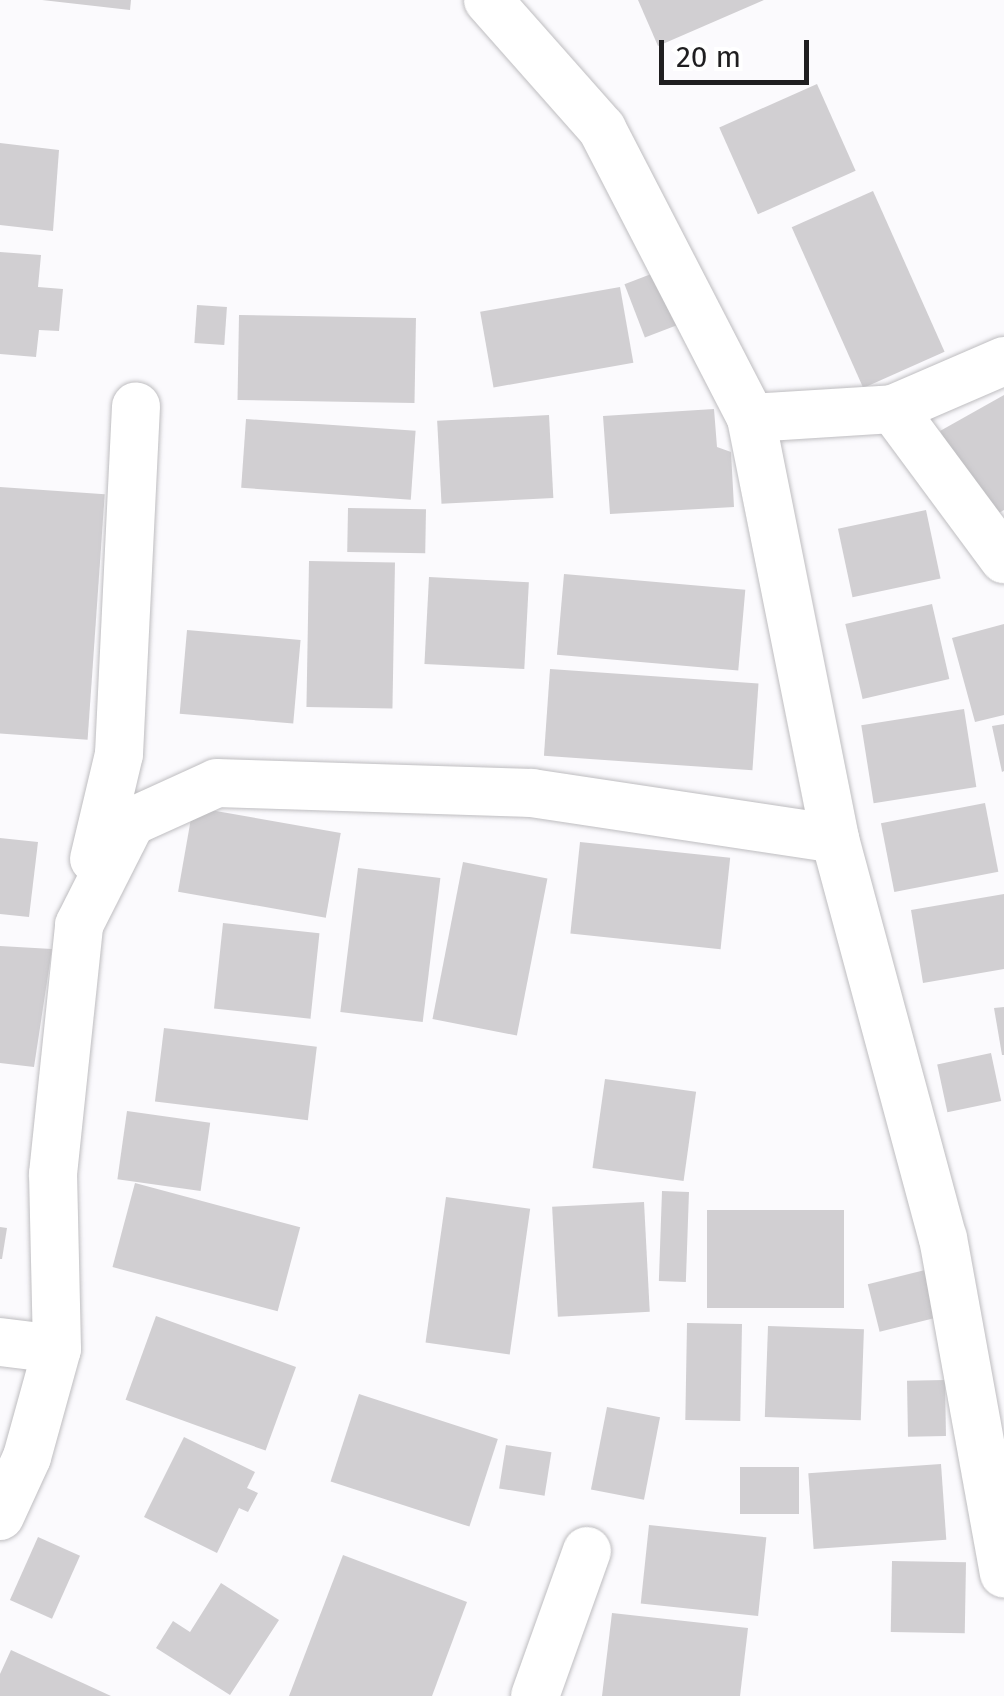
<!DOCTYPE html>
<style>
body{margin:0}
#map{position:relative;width:1004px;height:1696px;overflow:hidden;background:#fbfafd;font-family:"Fira Sans",sans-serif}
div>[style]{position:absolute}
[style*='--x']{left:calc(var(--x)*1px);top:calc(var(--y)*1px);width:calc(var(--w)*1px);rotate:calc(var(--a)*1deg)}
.building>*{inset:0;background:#d1cfd2;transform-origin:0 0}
.roads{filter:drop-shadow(0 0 2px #bebdc0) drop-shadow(0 0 2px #bebdc0)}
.street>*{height:48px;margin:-24px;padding:0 24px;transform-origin:24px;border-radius:24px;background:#fff}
span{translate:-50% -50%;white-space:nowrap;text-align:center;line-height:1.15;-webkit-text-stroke:10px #fff;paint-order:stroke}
.scale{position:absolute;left:659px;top:40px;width:150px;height:45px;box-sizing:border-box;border:5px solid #1f1e20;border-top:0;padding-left:12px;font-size:30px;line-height:35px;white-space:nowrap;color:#1f1e20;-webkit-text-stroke:8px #fff;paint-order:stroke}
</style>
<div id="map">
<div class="building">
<div style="clip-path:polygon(42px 0,131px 0,130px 10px)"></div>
<div style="clip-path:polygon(638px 0,764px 0,658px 46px)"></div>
<div style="left:817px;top:84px;width:95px;height:107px;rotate:66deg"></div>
<div style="clip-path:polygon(0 143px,59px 150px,53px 231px,0 225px)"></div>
<div style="left:873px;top:191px;width:176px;height:89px;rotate:66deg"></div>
<div style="clip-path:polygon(0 252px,41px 255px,38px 287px,63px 289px,59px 331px,39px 330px,36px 357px,0 354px)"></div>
<div style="left:659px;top:271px;width:57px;height:37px;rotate:69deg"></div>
<div style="left:620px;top:287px;width:77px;height:142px;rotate:80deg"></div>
<div style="left:197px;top:305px;width:30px;height:38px;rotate:4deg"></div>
<div style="left:239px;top:315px;width:177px;height:85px;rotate:1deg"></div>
<div style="clip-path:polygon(1004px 395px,1004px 510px,990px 518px,940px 431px)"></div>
<div style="clip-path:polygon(714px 409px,717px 447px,731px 452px,734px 507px,610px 514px,603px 416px)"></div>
<div style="left:549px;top:415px;width:83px;height:112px;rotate:87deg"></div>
<div style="left:246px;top:419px;width:170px;height:69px;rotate:4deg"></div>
<div style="left:0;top:487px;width:105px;height:246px;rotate:4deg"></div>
<div style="left:348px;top:508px;width:78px;height:44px;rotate:1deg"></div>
<div style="left:926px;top:510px;width:70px;height:90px;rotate:78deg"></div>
<div style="left:309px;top:561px;width:86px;height:146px;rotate:1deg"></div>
<div style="left:564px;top:574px;width:182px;height:81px;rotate:5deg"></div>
<div style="left:429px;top:577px;width:100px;height:87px;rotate:3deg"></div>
<div style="left:932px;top:604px;width:77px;height:89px;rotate:77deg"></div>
<div style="clip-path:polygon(1004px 624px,1004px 715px,975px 722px,952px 638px)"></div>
<div style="left:187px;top:630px;width:114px;height:84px;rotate:5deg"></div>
<div style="left:550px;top:669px;width:209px;height:87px;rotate:4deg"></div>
<div style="left:964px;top:709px;width:79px;height:104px;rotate:81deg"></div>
<div style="clip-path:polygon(1004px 724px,1004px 771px,1002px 772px,992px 726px)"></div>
<div style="left:985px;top:803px;width:70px;height:106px;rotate:79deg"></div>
<div style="left:193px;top:807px;width:150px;height:86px;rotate:10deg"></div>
<div style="clip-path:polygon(0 838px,38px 842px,29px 917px,0 914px)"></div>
<div style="left:580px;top:842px;width:151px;height:92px;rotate:6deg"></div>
<div style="left:463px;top:862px;width:86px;height:160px;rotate:11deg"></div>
<div style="left:358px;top:868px;width:83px;height:145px;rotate:7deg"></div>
<div style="clip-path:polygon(1004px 894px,1004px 969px,923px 983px,911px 910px)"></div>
<div style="left:223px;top:923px;width:97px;height:86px;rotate:6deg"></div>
<div style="clip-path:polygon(0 946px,52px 949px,34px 1067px,0 1063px)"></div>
<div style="clip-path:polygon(1004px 1007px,1004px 1055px,1002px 1055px,994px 1008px)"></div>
<div style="left:164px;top:1028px;width:154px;height:74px;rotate:7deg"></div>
<div style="left:991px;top:1053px;width:49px;height:55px;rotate:78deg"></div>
<div style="left:605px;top:1079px;width:92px;height:90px;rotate:8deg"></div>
<div style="left:127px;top:1111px;width:84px;height:69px;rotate:8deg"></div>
<div style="left:135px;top:1183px;width:171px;height:87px;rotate:15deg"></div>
<div style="left:662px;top:1191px;width:27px;height:90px;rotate:2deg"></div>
<div style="left:446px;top:1197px;width:85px;height:147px;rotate:8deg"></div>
<div style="left:644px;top:1202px;width:110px;height:92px;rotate:87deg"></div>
<div style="left:707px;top:1210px;width:137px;height:98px"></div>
<div style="clip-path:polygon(0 1227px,7px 1228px,2px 1259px,0 1259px)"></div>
<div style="left:925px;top:1270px;width:49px;height:59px;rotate:76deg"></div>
<div style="left:156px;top:1316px;width:149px;height:89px;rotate:20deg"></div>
<div style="left:687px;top:1323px;width:55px;height:97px;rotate:1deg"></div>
<div style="left:768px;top:1326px;width:96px;height:91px;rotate:2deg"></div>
<div style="left:945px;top:1380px;width:56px;height:38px;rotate:89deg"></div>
<div style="left:359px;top:1394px;width:146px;height:92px;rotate:18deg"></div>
<div style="left:607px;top:1407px;width:54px;height:84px;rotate:11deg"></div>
<div style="clip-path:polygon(184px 1437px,255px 1472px,247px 1488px,258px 1493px,248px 1512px,239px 1508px,217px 1553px,144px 1517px)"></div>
<div style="left:506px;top:1445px;width:46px;height:44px;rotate:9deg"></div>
<div style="left:941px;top:1464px;width:76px;height:133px;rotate:86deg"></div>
<div style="left:740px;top:1467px;width:59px;height:47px"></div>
<div style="left:649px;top:1525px;width:118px;height:79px;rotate:6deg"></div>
<div style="left:38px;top:1537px;width:46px;height:69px;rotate:24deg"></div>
<div style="clip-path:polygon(343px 1555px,467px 1602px,432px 1696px,289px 1696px)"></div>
<div style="left:892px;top:1561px;width:74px;height:71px;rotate:1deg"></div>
<div style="clip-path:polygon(221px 1583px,279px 1620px,230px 1695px,156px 1648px,173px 1621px,190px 1632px)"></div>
<div style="clip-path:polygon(612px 1613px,748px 1628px,740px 1696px,602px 1696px)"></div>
<div style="clip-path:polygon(11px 1650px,111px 1696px,0 1696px,0 1674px)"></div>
</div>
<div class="roads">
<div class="street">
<div style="--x:488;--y:0;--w:172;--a:48.5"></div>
<div style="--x:602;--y:129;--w:325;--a:62.7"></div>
<div style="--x:751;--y:418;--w:429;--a:78.7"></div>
<div style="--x:835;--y:839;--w:413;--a:74.9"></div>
<div style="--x:943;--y:1238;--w:341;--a:79.7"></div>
<div style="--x:893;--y:409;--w:187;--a:53.5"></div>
<div style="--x:751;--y:418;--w:142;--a:-3.6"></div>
<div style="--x:893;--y:409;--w:121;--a:-23.4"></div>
<div style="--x:94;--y:859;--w:108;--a:-76.6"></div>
<div style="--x:119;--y:754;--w:348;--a:-87.2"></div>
<div style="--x:0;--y:1342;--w:57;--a:7"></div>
<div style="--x:0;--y:1516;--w:65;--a:-65.4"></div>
<div style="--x:27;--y:1457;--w:112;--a:-74.5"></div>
<div style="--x:57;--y:1349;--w:175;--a:-91.3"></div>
<div style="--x:53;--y:1174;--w:250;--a:-84"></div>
<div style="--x:79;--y:925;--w:115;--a:-63.2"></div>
<div style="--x:131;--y:822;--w:94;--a:-24.4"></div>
<div style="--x:217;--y:783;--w:315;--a:1.8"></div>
<div style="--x:532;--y:793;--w:306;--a:8.6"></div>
<div style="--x:535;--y:1696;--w:154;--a:-70.3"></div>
</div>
</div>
<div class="scale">20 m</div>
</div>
